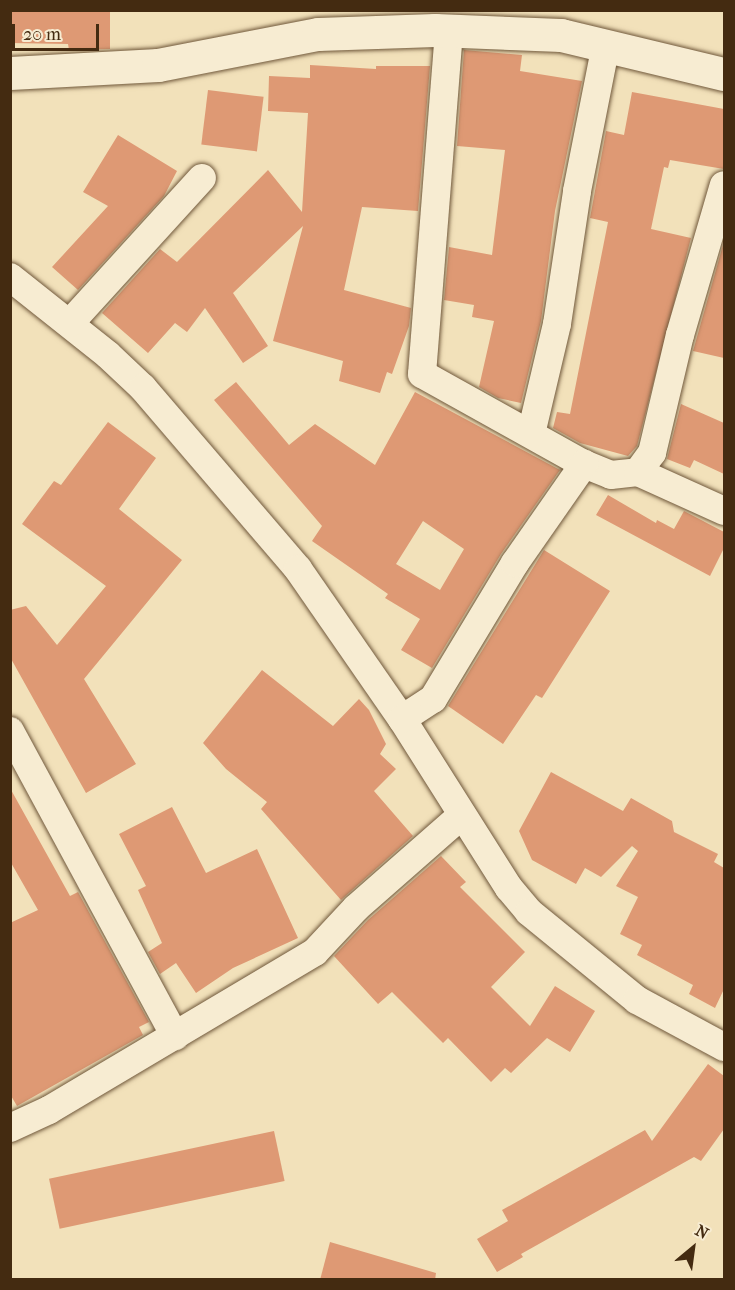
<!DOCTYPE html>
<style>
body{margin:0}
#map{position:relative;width:735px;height:1290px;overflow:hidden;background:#f2e1ba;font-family:"IM FELL French Canon",serif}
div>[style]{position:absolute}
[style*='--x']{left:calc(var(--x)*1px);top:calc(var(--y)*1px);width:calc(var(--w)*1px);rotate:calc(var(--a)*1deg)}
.building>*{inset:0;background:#de9974;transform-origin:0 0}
.roads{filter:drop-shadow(0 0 2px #70583b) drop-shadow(0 0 2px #70583b)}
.minor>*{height:28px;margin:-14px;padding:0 14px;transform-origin:14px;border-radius:14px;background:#f7ecd2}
.tertiary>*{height:33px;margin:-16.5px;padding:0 16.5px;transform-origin:16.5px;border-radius:16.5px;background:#f7ecd2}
span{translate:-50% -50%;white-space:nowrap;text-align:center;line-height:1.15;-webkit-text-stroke:4.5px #f7ecd2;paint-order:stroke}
.frame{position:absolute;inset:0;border:12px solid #442b11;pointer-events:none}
.north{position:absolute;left:663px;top:1218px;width:60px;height:60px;-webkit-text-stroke:4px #f7ecd2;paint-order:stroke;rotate:29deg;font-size:16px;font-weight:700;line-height:24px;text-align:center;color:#442b11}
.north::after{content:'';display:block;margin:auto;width:21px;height:27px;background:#442b11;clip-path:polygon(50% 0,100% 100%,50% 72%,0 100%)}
.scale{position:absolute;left:12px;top:24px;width:87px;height:27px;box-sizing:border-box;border:3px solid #442b11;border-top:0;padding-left:8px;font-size:18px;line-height:21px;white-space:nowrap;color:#442b11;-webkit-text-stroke:4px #f7ecd2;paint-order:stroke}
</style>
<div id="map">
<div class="building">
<div style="clip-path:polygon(10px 10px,110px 10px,110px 49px,69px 50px,68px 44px,10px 43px)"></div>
<div style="clip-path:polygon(464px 50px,522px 55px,520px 71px,582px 81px,555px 211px,541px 321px,521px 403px,498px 398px,479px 387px,494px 321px,472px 317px,474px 305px,444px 300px,449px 247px,492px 255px,505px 150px,457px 146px)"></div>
<div style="clip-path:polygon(310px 65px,376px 69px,376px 66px,430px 66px,418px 211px,362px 207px,344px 290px,411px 308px,409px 326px,392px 374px,387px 372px,380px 393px,339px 381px,343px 361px,273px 341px,303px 226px,233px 293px,268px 346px,243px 363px,205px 308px,187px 332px,175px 323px,148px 353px,102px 313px,160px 249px,177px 262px,268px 170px,302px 212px,308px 113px,268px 111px,269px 76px,310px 78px)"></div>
<div style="left:208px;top:90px;width:56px;height:55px;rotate:7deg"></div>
<div style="clip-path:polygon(632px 92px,724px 109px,724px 169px,670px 160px,668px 168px,664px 167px,651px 229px,691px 238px,637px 446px,628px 456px,580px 443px,553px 428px,557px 412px,570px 414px,608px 222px,590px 218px,606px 131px,624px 135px)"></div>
<div style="clip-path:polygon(118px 135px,177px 171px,164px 196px,78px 290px,52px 267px,108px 206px,83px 192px)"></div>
<div style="clip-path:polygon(723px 245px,724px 246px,724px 358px,693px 351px)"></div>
<div style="clip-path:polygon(evenodd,236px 382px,289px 445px,315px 424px,375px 465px,415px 392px,560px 470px,501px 554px,432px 668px,401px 650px,420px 619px,385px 598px,388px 594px,312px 541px,322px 526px,214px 400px,236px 382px,423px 521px,464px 549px,440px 590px,396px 564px,423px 521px)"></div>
<div style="clip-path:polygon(681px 404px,724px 423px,724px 474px,694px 460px,690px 468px,667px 459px)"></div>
<div style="clip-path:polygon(108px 422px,156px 458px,119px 509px,182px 560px,84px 679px,136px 764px,86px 793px,10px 657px,10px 610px,26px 606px,57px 645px,106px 586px,22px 524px,54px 481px,61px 485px)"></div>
<div style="clip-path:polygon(608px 495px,656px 523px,657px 520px,674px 529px,684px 511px,724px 532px,724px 548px,710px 576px,596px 515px)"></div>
<div style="clip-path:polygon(544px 550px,610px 591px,542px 698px,536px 695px,503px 744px,448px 706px)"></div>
<div style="clip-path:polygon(262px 670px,333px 726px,359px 699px,369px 710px,386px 744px,380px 754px,396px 769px,374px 791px,413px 836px,341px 900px,261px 809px,267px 802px,226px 769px,203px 743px)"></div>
<div style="clip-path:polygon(551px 772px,623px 811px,631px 798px,672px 821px,674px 832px,718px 854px,714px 862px,724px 868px,724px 989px,715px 1008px,689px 994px,693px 985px,637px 955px,642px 945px,620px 934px,638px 897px,616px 886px,638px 851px,632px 846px,601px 877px,585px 868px,576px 884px,532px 860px,519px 831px)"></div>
<div style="clip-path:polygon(10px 788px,70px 896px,78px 892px,149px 1022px,139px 1027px,143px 1035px,17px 1106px,10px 1094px,10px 923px,38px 910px,10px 861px)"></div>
<div style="clip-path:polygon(172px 807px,206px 873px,257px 849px,298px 938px,233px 968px,196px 993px,176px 963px,160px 974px,148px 952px,162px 943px,138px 890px,146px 886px,119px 834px)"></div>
<div style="clip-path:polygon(441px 856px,466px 882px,460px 887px,525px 952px,491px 987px,530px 1026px,555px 986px,595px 1011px,570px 1052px,547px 1038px,511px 1073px,505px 1068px,491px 1082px,448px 1038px,443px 1043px,392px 992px,378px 1004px,334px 956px,368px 920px)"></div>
<div style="clip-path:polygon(708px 1064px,724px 1076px,724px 1129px,701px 1161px,694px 1157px,521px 1254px,523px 1257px,497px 1272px,477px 1239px,508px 1221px,502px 1210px,645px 1130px,652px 1141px)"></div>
<div style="left:274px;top:1131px;width:51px;height:230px;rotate:78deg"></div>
<div style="clip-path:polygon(330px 1242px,436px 1273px,435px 1280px,320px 1280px)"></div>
</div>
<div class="roads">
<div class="minor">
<div style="--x:449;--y:31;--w:344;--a:94.5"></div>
<div style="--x:422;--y:374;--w:185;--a:29.1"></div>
<div style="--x:584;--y:464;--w:29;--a:22"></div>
<div style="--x:611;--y:475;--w:27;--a:-6"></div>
<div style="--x:638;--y:472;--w:94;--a:24.4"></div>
<div style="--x:10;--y:277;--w:125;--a:38.5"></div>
<div style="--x:108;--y:355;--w:48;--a:43.3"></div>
<div style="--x:143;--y:388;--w:238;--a:49.4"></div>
<div style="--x:298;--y:569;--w:183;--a:55.3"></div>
<div style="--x:402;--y:719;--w:200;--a:57.7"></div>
<div style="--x:509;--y:888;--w:31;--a:50"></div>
<div style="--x:529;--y:912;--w:139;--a:39.2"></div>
<div style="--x:637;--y:1000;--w:99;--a:28.4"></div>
<div style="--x:70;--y:323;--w:196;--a:-47.7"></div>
<div style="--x:531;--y:434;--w:113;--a:-76.7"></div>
<div style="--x:557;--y:324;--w:134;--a:-81.4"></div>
<div style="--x:577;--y:191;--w:149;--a:-78.8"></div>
<div style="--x:638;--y:472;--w:24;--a:-54"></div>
<div style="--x:652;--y:453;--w:121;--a:-76.7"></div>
<div style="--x:680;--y:335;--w:156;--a:-73.7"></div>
<div style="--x:402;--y:719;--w:37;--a:-33"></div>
<div style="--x:433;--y:699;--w:159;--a:-58.9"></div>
<div style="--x:515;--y:563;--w:121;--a:-55.1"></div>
<div style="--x:10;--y:731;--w:347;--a:61.6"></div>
<div style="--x:10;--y:1128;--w:43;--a:-24.8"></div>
<div style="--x:49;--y:1110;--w:309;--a:-30.7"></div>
<div style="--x:315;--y:952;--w:60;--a:-47"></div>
<div style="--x:356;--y:908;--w:141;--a:-41.3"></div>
</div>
<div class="tertiary">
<div style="--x:10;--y:73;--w:148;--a:-3.1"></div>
<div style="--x:158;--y:65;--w:163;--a:-11"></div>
<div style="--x:318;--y:34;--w:117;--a:-2"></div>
<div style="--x:435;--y:30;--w:126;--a:2.3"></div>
<div style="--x:561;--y:35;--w:168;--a:13.5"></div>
</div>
</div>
<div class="frame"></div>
<div class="north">N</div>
<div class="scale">20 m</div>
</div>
